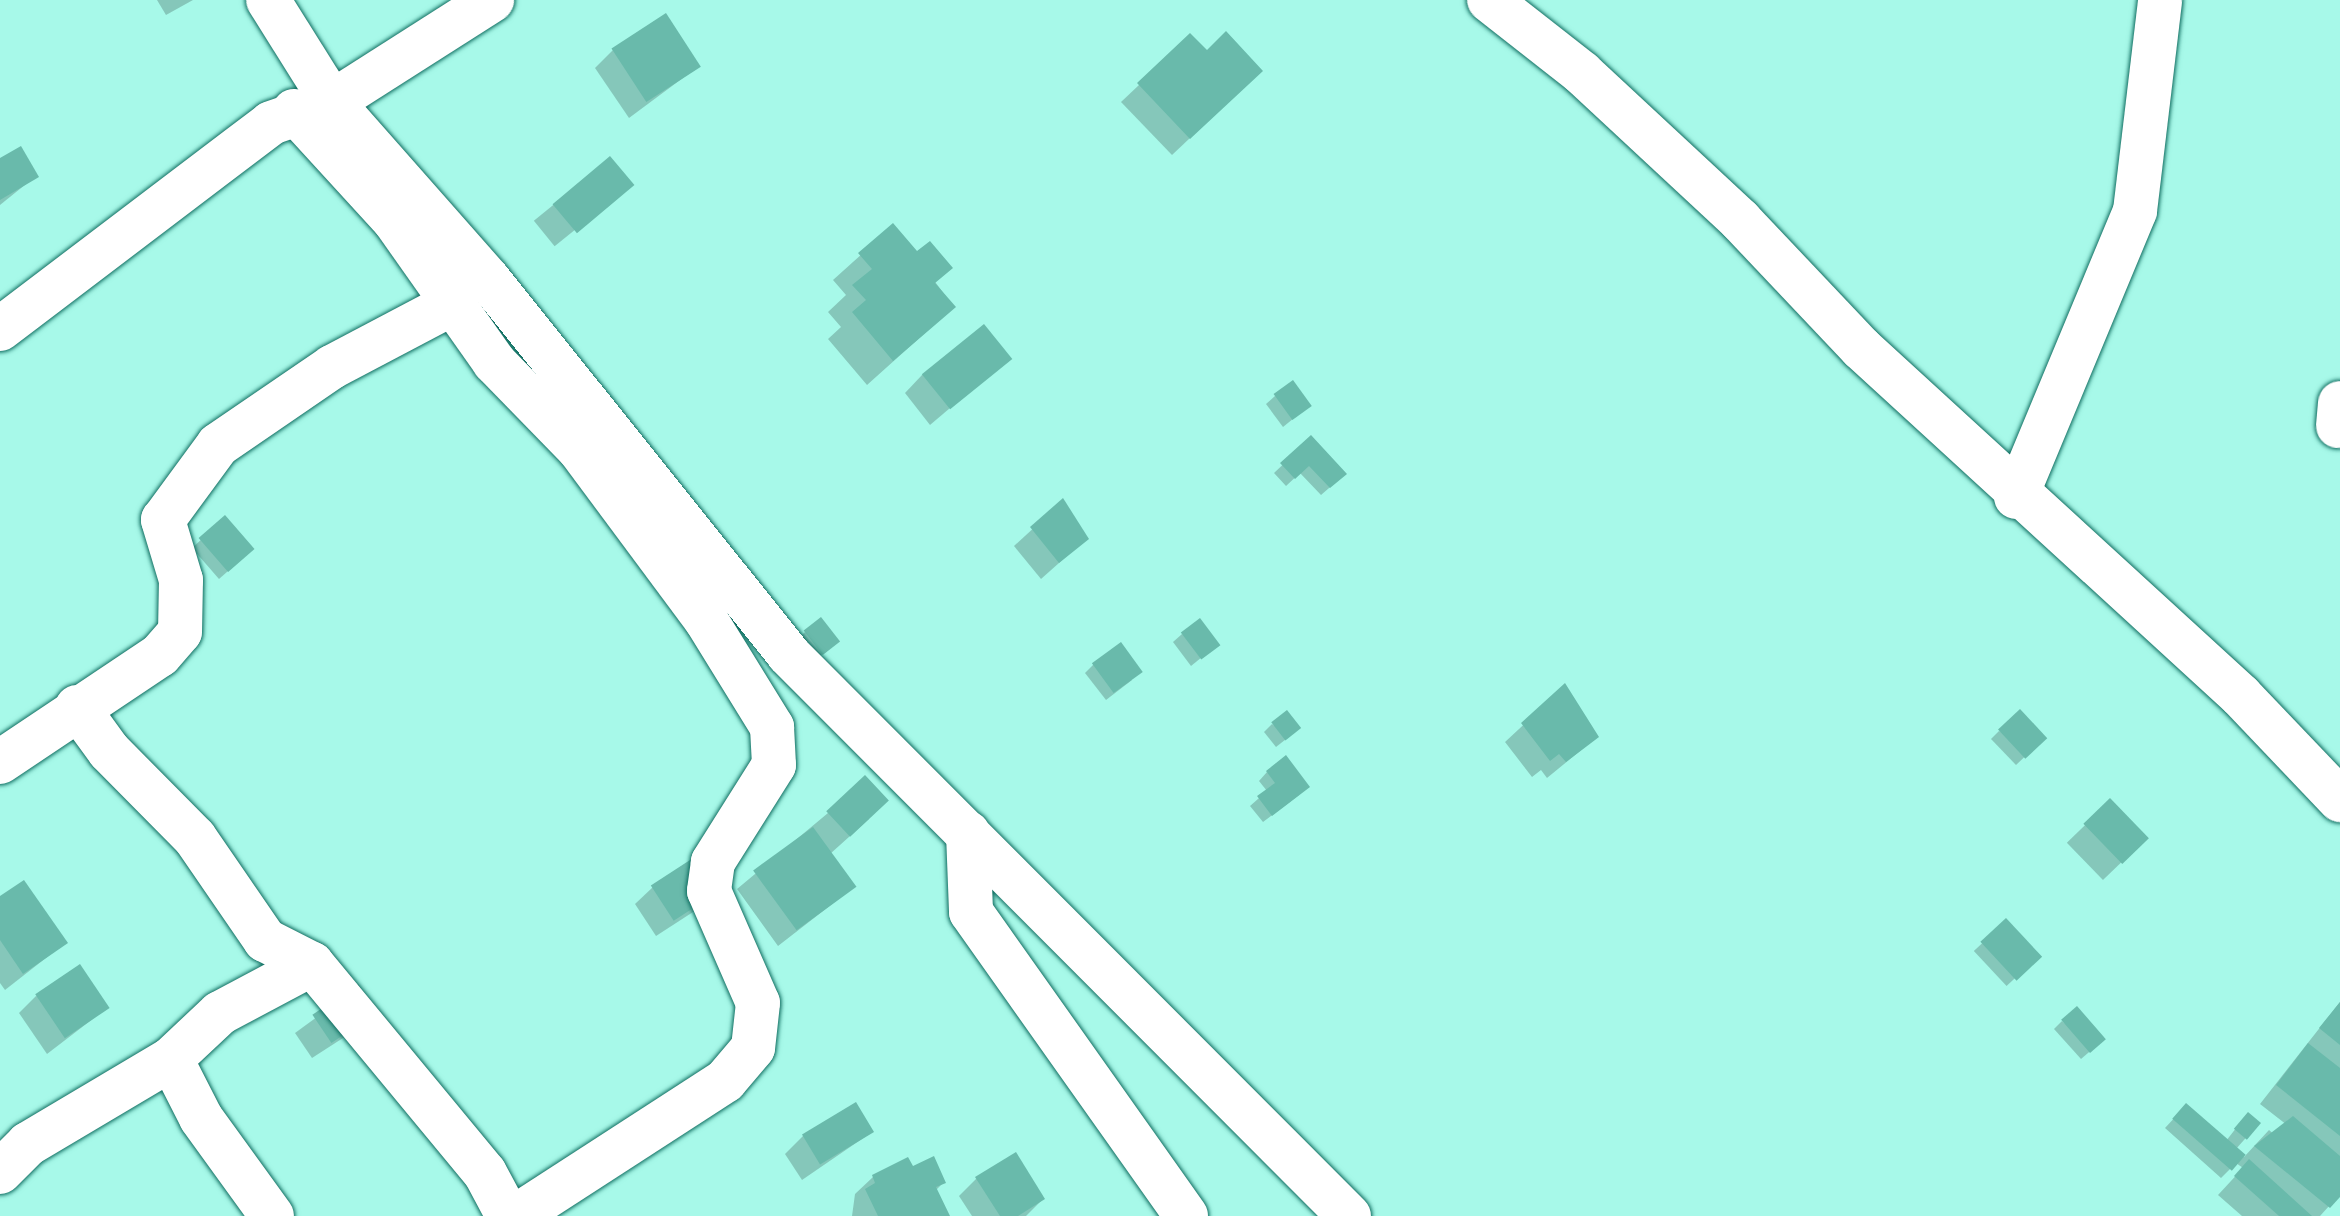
<!DOCTYPE html>
<style>
body{margin:0}
#map{position:relative;width:2340px;height:1216px;overflow:hidden;background:#a7f9e9;font-family:Lato,sans-serif}
div>[style]{position:absolute}
[style*='--x']{left:calc(var(--x)*1px);top:calc(var(--y)*1px);width:calc(var(--w)*1px);rotate:calc(var(--a)*1deg)}
.shadow>*{inset:0;background:#0003;transform-origin:0 0}
.building>*{inset:0;background:#69baab;transform-origin:0 0}
.roads{filter:drop-shadow(0 0 2px #0f6d60) drop-shadow(0 0 2px #0f6d60)}
.minor>*{height:44px;margin:-22px;padding:0 22px;transform-origin:22px;border-radius:22px;background:#fff}
span{translate:-50% -50%;white-space:nowrap;text-align:center;line-height:1.15;-webkit-text-stroke:8px #a7f9e9;paint-order:stroke}
</style>
<div id="map">
<div class="shadow">
<div style="clip-path:polygon(157px 0,193px 0,166px 15px)"></div>
<div style="clip-path:polygon(613px 50px,699px 66px,629px 118px,595px 68px)"></div>
<div style="clip-path:polygon(1207px 53px,1243px 88px,1172px 155px,1121px 102px,1139px 85px)"></div>
<div style="left:610px;top:159px;width:33px;height:98px;rotate:51deg"></div>
<div style="clip-path:polygon(0 160px,36px 176px,0 205px)"></div>
<div style="clip-path:polygon(893px 226px,954px 307px,867px 385px,828px 339px,841px 327px,828px 312px,846px 295px,833px 280px)"></div>
<div style="clip-path:polygon(1009px 358px,930px 425px,905px 393px,922px 375px)"></div>
<div style="clip-path:polygon(1275px 396px,1309px 406px,1283px 427px,1266px 404px)"></div>
<div style="clip-path:polygon(1311px 438px,1336px 482px,1321px 495px,1300px 473px,1286px 486px,1274px 473px)"></div>
<div style="clip-path:polygon(1063px 501px,1086px 539px,1041px 579px,1014px 546px)"></div>
<div style="clip-path:polygon(225px 518px,244px 557px,219px 579px,192px 548px)"></div>
<div style="clip-path:polygon(805px 632px,829px 649px,814px 661px,797px 640px)"></div>
<div style="clip-path:polygon(1182px 634px,1218px 644px,1191px 666px,1173px 642px)"></div>
<div style="clip-path:polygon(1094px 664px,1132px 680px,1106px 700px,1085px 673px)"></div>
<div style="clip-path:polygon(1565px 686px,1597px 737px,1547px 778px,1541px 770px,1532px 777px,1505px 742px)"></div>
<div style="clip-path:polygon(1272px 724px,1290px 736px,1276px 747px,1264px 732px)"></div>
<div style="clip-path:polygon(1999px 731px,2036px 746px,2016px 765px,1991px 739px)"></div>
<div style="clip-path:polygon(1267px 772px,1299px 795px,1263px 822px,1250px 806px,1267px 791px,1259px 781px)"></div>
<div style="left:2110px;top:801px;width:52px;height:60px;rotate:46deg"></div>
<div style="clip-path:polygon(828px 813px,869px 819px,830px 854px,854px 887px,778px 946px,737px 889px)"></div>
<div style="clip-path:polygon(653px 887px,710px 901px,656px 936px,635px 904px)"></div>
<div style="clip-path:polygon(0 899px,65px 943px,5px 990px,0 983px)"></div>
<div style="left:2006px;top:921px;width:48px;height:44px;rotate:47deg"></div>
<div style="clip-path:polygon(358px 987px,357px 1029px,312px 1058px,295px 1033px)"></div>
<div style="clip-path:polygon(36px 996px,107px 1008px,47px 1054px,19px 1013px)"></div>
<div style="clip-path:polygon(2340px 1002px,2340px 1194px,2320px 1216px,2242px 1216px,2218px 1195px,2243px 1168px,2236px 1163px,2221px 1178px,2165px 1128px,2178px 1114px,2226px 1141px,2240px 1123px,2259px 1123px,2236px 1149px,2244px 1157px,2269px 1130px,2276px 1136px,2287px 1125px,2260px 1104px)"></div>
<div style="clip-path:polygon(2062px 1021px,2095px 1047px,2081px 1059px,2054px 1029px)"></div>
<div style="clip-path:polygon(872px 1132px,802px 1180px,785px 1154px,803px 1136px)"></div>
<div style="clip-path:polygon(912px 1169px,944px 1182px,935px 1191px,948px 1216px,852px 1216px,855px 1194px,873px 1177px)"></div>
<div style="clip-path:polygon(977px 1178px,1043px 1199px,1026px 1216px,972px 1216px,959px 1196px)"></div>
</div>
<div class="building">
<div style="left:666px;top:13px;width:64px;height:65px;rotate:57deg"></div>
<div style="clip-path:polygon(1226px 31px,1263px 71px,1190px 139px,1137px 83px,1190px 33px,1207px 50px)"></div>
<div style="clip-path:polygon(21px 146px,39px 177px,0 200px,0 158px)"></div>
<div style="left:610px;top:156px;width:38px;height:75px;rotate:50deg"></div>
<div style="clip-path:polygon(893px 223px,917px 251px,930px 241px,953px 268px,935px 283px,956px 307px,893px 361px,852px 312px,866px 300px,852px 285px,872px 269px,858px 253px)"></div>
<div style="left:984px;top:324px;width:45px;height:80px;rotate:51deg"></div>
<div style="left:1293px;top:380px;width:32px;height:24px;rotate:54deg"></div>
<div style="clip-path:polygon(1311px 435px,1347px 474px,1330px 488px,1309px 466px,1295px 479px,1280px 463px)"></div>
<div style="clip-path:polygon(1063px 498px,1089px 539px,1059px 563px,1030px 527px)"></div>
<div style="left:225px;top:515px;width:45px;height:35px;rotate:49deg"></div>
<div style="left:821px;top:617px;width:31px;height:22px;rotate:52deg"></div>
<div style="left:1200px;top:618px;width:34px;height:24px;rotate:53deg"></div>
<div style="left:1121px;top:642px;width:37px;height:36px;rotate:54deg"></div>
<div style="clip-path:polygon(1565px 683px,1599px 737px,1566px 762px,1559px 754px,1550px 761px,1521px 723px)"></div>
<div style="left:2020px;top:709px;width:40px;height:30px;rotate:47deg"></div>
<div style="left:1287px;top:710px;width:23px;height:20px;rotate:52deg"></div>
<div style="clip-path:polygon(1286px 755px,1310px 787px,1272px 816px,1257px 796px,1275px 783px,1266px 771px)"></div>
<div style="left:865px;top:775px;width:35px;height:53px;rotate:47deg"></div>
<div style="left:2110px;top:798px;width:56px;height:37px;rotate:46deg"></div>
<div style="left:813px;top:827px;width:74px;height:74px;rotate:54deg"></div>
<div style="left:707px;top:849px;width:42px;height:67px;rotate:57deg"></div>
<div style="clip-path:polygon(24px 880px,68px 943px,23px 974px,0 940px,0 896px)"></div>
<div style="left:2006px;top:918px;width:53px;height:35px;rotate:47deg"></div>
<div style="left:80px;top:964px;width:53px;height:54px;rotate:56deg"></div>
<div style="left:358px;top:984px;width:34px;height:55px;rotate:56deg"></div>
<div style="clip-path:polygon(2340px 1002px,2340px 1045px,2319px 1028px)"></div>
<div style="left:2077px;top:1006px;width:44px;height:21px;rotate:49deg"></div>
<div style="clip-path:polygon(2308px 1043px,2340px 1068px,2340px 1136px,2276px 1085px)"></div>
<div style="left:856px;top:1102px;width:35px;height:63px;rotate:59deg"></div>
<div style="left:2186px;top:1103px;width:79px;height:21px;rotate:41deg"></div>
<div style="left:2248px;top:1112px;width:17px;height:22px;rotate:40deg"></div>
<div style="clip-path:polygon(2293px 1116px,2340px 1156px,2340px 1197px,2330px 1208px,2254px 1146px)"></div>
<div style="clip-path:polygon(1016px 1152px,1045px 1199px,1018px 1216px,1000px 1216px,975px 1177px)"></div>
<div style="clip-path:polygon(934px 1156px,946px 1183px,936px 1187px,950px 1216px,878px 1216px,865px 1189px,875px 1183px,872px 1175px,908px 1157px,913px 1166px)"></div>
<div style="clip-path:polygon(2249px 1159px,2312px 1216px,2279px 1216px,2234px 1176px)"></div>
</div>
<div class="roads">
<div class="minor">
<div style="--x:268;--y:0;--w:120;--a:57.9"></div>
<div style="--x:332;--y:102;--w:236;--a:48.6"></div>
<div style="--x:488;--y:279;--w:480;--a:51.3"></div>
<div style="--x:788;--y:654;--w:794;--a:45.05"></div>
<div style="--x:1489;--y:0;--w:118;--a:38.1"></div>
<div style="--x:1582;--y:73;--w:216;--a:42.9"></div>
<div style="--x:1740;--y:220;--w:176;--a:46.6"></div>
<div style="--x:1861;--y:348;--w:515;--a:42.48"></div>
<div style="--x:2241;--y:696;--w:144;--a:46.4"></div>
<div style="--x:294;--y:111;--w:148;--a:47.5"></div>
<div style="--x:394;--y:220;--w:174;--a:54.8"></div>
<div style="--x:494;--y:362;--w:122;--a:45.7"></div>
<div style="--x:579;--y:449;--w:213;--a:53.4"></div>
<div style="--x:706;--y:620;--w:126;--a:58.3"></div>
<div style="--x:772;--y:727;--w:38;--a:87"></div>
<div style="--x:774;--y:765;--w:115;--a:122.2"></div>
<div style="--x:713;--y:862;--w:29;--a:98"></div>
<div style="--x:709;--y:891;--w:122;--a:66.4"></div>
<div style="--x:758;--y:1003;--w:45;--a:96.3"></div>
<div style="--x:753;--y:1048;--w:43;--a:130.3"></div>
<div style="--x:725;--y:1081;--w:249;--a:147.1"></div>
<div style="--x:0;--y:329;--w:340;--a:-37.2"></div>
<div style="--x:271;--y:123;--w:65;--a:-19"></div>
<div style="--x:332;--y:102;--w:190;--a:-32.5"></div>
<div style="--x:2338;--y:426;--w:23;--a:-85"></div>
<div style="--x:2016;--y:497;--w:310;--a:-67.4"></div>
<div style="--x:2135;--y:211;--w:212;--a:-83.2"></div>
<div style="--x:77;--y:707;--w:54;--a:54"></div>
<div style="--x:109;--y:751;--w:122;--a:45.3"></div>
<div style="--x:195;--y:838;--w:124;--a:55.5"></div>
<div style="--x:265;--y:940;--w:53;--a:27.1"></div>
<div style="--x:312;--y:964;--w:271;--a:50.4"></div>
<div style="--x:485;--y:1173;--w:49;--a:61.9"></div>
<div style="--x:0;--y:762;--w:192;--a:-33.8"></div>
<div style="--x:160;--y:655;--w:30;--a:-49"></div>
<div style="--x:180;--y:632;--w:52;--a:-88.9"></div>
<div style="--x:181;--y:580;--w:63;--a:-106.7"></div>
<div style="--x:163;--y:520;--w:93;--a:-53.7"></div>
<div style="--x:218;--y:445;--w:138;--a:-34.4"></div>
<div style="--x:332;--y:367;--w:141;--a:-27.8"></div>
<div style="--x:968;--y:833;--w:79;--a:87.8"></div>
<div style="--x:971;--y:912;--w:372;--a:54.7"></div>
<div style="--x:171;--y:1059;--w:66;--a:63"></div>
<div style="--x:201;--y:1118;--w:121;--a:54.1"></div>
<div style="--x:0;--y:1172;--w:40;--a:-45"></div>
<div style="--x:28;--y:1144;--w:166;--a:-30.7"></div>
<div style="--x:171;--y:1059;--w:67;--a:-43.2"></div>
<div style="--x:220;--y:1013;--w:104;--a:-28"></div>
</div>
</div>
</div>
